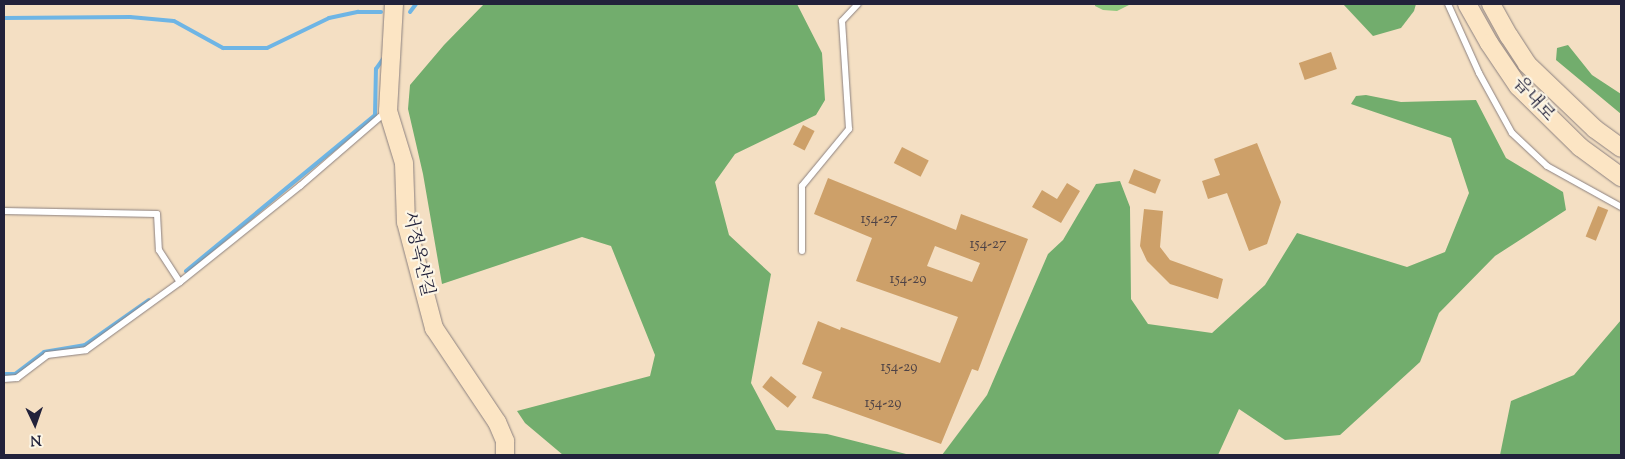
<!DOCTYPE html>
<meta charset="utf-8">
<style>
body{margin:0}
#map{position:relative;width:1625px;height:459px;overflow:hidden;background:#f4dfc3;font-family:"Sorts Mill Goudy","Noto Serif KR",serif}
div>[style]{position:absolute}
[style*='--x']{left:calc(var(--x)*1px);top:calc(var(--y)*1px);width:calc(var(--w)*1px);rotate:calc(var(--a)*1deg)}
.green>*{inset:0;background:#8ec97e}
.forest>*{inset:0;background:#72ad6d}
.stream>*{height:4px;margin:-2px;padding:0 2px;transform-origin:2px;border-radius:2px;background:#6eb5e5}
.building>*{inset:0;background:#cda069;transform-origin:0 0}
.roads{filter:drop-shadow(0 0 1px #8b807f) drop-shadow(0 0 1px #8b807f)}
.lane>*{height:6px;margin:-3px;padding:0 3px;transform-origin:3px;border-radius:3px;background:#fff}
.secondary>*{height:18px;margin:-9px;padding:0 9px;transform-origin:9px;border-radius:9px;background:#fce5c4}
span{translate:-50% -50%;white-space:nowrap;text-align:center;line-height:1.15;-webkit-text-stroke:4.5px #fcf5e5;paint-order:stroke}
.number-label{font-size:15px;color:#4d4246}
.number-label span{-webkit-text-stroke-width:0}
.street-label{font-size:18px;color:#22223b}
.frame{position:absolute;inset:0;border:5px solid #22223b;pointer-events:none}
.north{position:absolute;left:10px;top:399px;width:50px;height:50px;-webkit-text-stroke:4px #fcf5e5;paint-order:stroke;rotate:177deg;font-size:14px;font-weight:700;line-height:20px;text-align:center;color:#22223b}
.north::after{content:'';display:block;margin:auto;width:18px;height:22px;background:#22223b;clip-path:polygon(50% 0,100% 100%,50% 72%,0 100%)}
</style>
<div id="map">
<div class="green">
<div style="clip-path:polygon(1095px 4px,1129px 4px,1129px 5px,1117px 11px,1103px 10px,1095px 6px)"></div>
</div>
<div class="forest">
<div style="clip-path:polygon(484px 4px,797px 4px,822px 53px,825px 100px,816px 115px,735px 154px,715px 182px,729px 235px,771px 274px,751px 383px,776px 430px,827px 434px,910px 455px,563px 455px,525px 423px,517px 411px,650px 376px,655px 355px,611px 246px,582px 237px,442px 284px,423px 174px,408px 109px,410px 85px,444px 45px)"></div>
<div style="clip-path:polygon(1343px 4px,1416px 4px,1414px 11px,1401px 28px,1373px 36px)"></div>
<div style="clip-path:polygon(1568px 45px,1592px 75px,1621px 94px,1621px 114px,1556px 60px,1557px 48px)"></div>
<div style="clip-path:polygon(1366px 95px,1401px 102px,1476px 100px,1506px 158px,1563px 192px,1566px 210px,1495px 256px,1439px 313px,1420px 362px,1340px 435px,1285px 440px,1239px 409px,1218px 455px,942px 455px,987px 395px,1048px 254px,1063px 240px,1096px 184px,1120px 181px,1130px 207px,1131px 299px,1148px 324px,1212px 333px,1265px 285px,1297px 233px,1407px 267px,1445px 252px,1469px 193px,1451px 138px,1351px 104px,1356px 96px)"></div>
<div style="clip-path:polygon(1621px 320px,1621px 455px,1500px 455px,1511px 401px,1574px 375px)"></div>
</div>
<div class="stream">
<div style="--x:410;--y:12;--w:10;--a:-53"></div>
<div style="--x:4;--y:18;--w:126;--a:-0.5"></div>
<div style="--x:130;--y:17;--w:44;--a:5.2"></div>
<div style="--x:174;--y:21;--w:56;--a:28.9"></div>
<div style="--x:223;--y:48;--w:44;--a:0"></div>
<div style="--x:267;--y:48;--w:69;--a:-25.8"></div>
<div style="--x:329;--y:18;--w:30;--a:-12"></div>
<div style="--x:358;--y:12;--w:23;--a:0"></div>
<div style="--x:186;--y:271;--w:245;--a:-39.5"></div>
<div style="--x:375;--y:115;--w:46;--a:-88.8"></div>
<div style="--x:376;--y:69;--w:12;--a:-55"></div>
<div style="--x:4;--y:374;--w:11;--a:0"></div>
<div style="--x:15;--y:374;--w:36;--a:-37"></div>
<div style="--x:44;--y:352;--w:42;--a:-9.7"></div>
<div style="--x:85;--y:345;--w:78;--a:-35.1"></div>
</div>
<div class="building">
<div style="left:1331px;top:52px;width:18px;height:34px;rotate:71deg"></div>
<div style="left:803px;top:125px;width:13px;height:22px;rotate:27deg"></div>
<div style="clip-path:polygon(1257px 143px,1281px 202px,1267px 244px,1249px 251px,1227px 193px,1208px 199px,1202px 181px,1220px 175px,1214px 159px)"></div>
<div style="left:902px;top:147px;width:30px;height:18px;rotate:27deg"></div>
<div style="left:1134px;top:169px;width:29px;height:15px;rotate:22deg"></div>
<div style="clip-path:polygon(evenodd,828px 178px,956px 230px,961px 214px,1028px 239px,978px 371px,972px 369px,941px 444px,812px 398px,822px 372px,802px 364px,818px 321px,840px 330px,841px 327px,940px 363px,958px 317px,856px 281px,872px 238px,814px 214px,828px 178px,935px 246px,980px 263px,972px 282px,927px 266px,935px 246px)"></div>
<div style="clip-path:polygon(1067px 183px,1080px 191px,1061px 223px,1032px 207px,1042px 190px,1057px 199px)"></div>
<div style="left:1598px;top:206px;width:11px;height:33px;rotate:22deg"></div>
<div style="clip-path:polygon(1144px 209px,1163px 211px,1160px 247px,1170px 260px,1223px 279px,1218px 299px,1170px 284px,1147px 261px,1140px 246px)"></div>
<div style="left:771px;top:376px;width:33px;height:14px;rotate:39deg"></div>
</div>
<div class="roads">
<div class="lane">
<div style="--x:1448;--y:4;--w:76;--a:65.8"></div>
<div style="--x:1479;--y:73;--w:68;--a:61.2"></div>
<div style="--x:1512;--y:133;--w:48;--a:43.3"></div>
<div style="--x:1547;--y:166;--w:85;--a:29"></div>
<div style="--x:4;--y:211;--w:153;--a:1.1"></div>
<div style="--x:157;--y:214;--w:36;--a:87"></div>
<div style="--x:159;--y:250;--w:38;--a:57"></div>
<div style="--x:802;--y:251;--w:65;--a:-90"></div>
<div style="--x:802;--y:186;--w:74;--a:-50.5"></div>
<div style="--x:849;--y:129;--w:108;--a:-93.7"></div>
<div style="--x:842;--y:21;--w:23;--a:-47"></div>
<div style="--x:4;--y:379;--w:13;--a:-4"></div>
<div style="--x:17;--y:378;--w:38;--a:-37"></div>
<div style="--x:47;--y:355;--w:39;--a:-7"></div>
<div style="--x:86;--y:350;--w:116;--a:-35.9"></div>
<div style="--x:180;--y:282;--w:154;--a:-38.7"></div>
<div style="--x:300;--y:186;--w:115;--a:-40.8"></div>
</div>
<div class="secondary">
<div style="--x:394;--y:4;--w:107;--a:93.2"></div>
<div style="--x:388;--y:111;--w:54;--a:72.9"></div>
<div style="--x:404;--y:163;--w:59;--a:88.1"></div>
<div style="--x:406;--y:222;--w:110;--a:75.2"></div>
<div style="--x:434;--y:328;--w:113;--a:56.2"></div>
<div style="--x:497;--y:422;--w:21;--a:67"></div>
<div style="--x:505;--y:441;--w:14;--a:90"></div>
<div style="--x:1467;--y:4;--w:45;--a:60.6"></div>
<div style="--x:1489;--y:43;--w:52;--a:56"></div>
<div style="--x:1518;--y:86;--w:87;--a:44.5"></div>
<div style="--x:1580;--y:147;--w:51;--a:36.2"></div>
<div style="--x:1491;--y:4;--w:37;--a:61"></div>
<div style="--x:1509;--y:36;--w:33;--a:57"></div>
<div style="--x:1527;--y:64;--w:94;--a:43.7"></div>
<div style="--x:1595;--y:129;--w:32;--a:36"></div>
</div>
</div>
<div class="number-label">
<span style="left:879px;top:220px">154-27</span>
<span style="left:988px;top:245px">154-27</span>
<span style="left:908px;top:280px">154-29</span>
<span style="left:899px;top:368px">154-29</span>
<span style="left:883px;top:404px">154-29</span>
</div>
<div class="street-label">
<span style="left:1533px;top:100px;rotate:48deg">읍내로</span>
<span style="left:417px;top:254px;rotate:77deg">서정옥산길</span>
</div>
<div class="frame"></div>
<div class="north">N</div>
</div>
